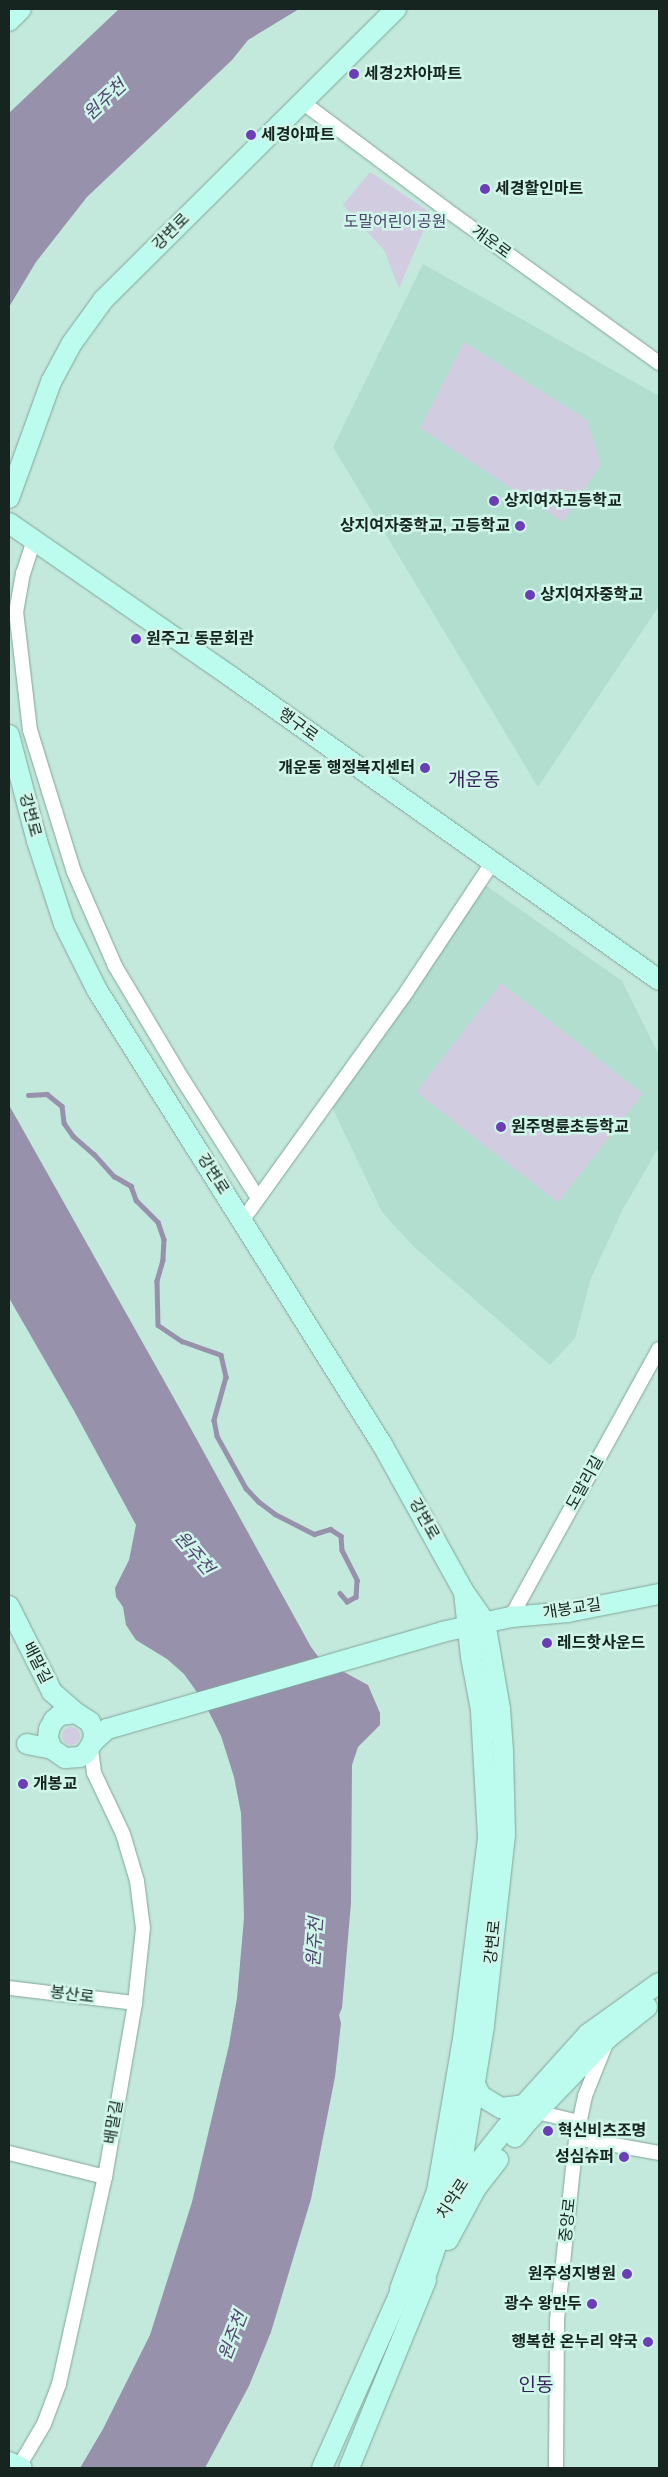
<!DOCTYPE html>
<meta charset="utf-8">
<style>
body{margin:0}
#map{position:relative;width:668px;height:2477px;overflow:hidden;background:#c3e8dc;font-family:"Nunito Sans","Noto Sans KR",sans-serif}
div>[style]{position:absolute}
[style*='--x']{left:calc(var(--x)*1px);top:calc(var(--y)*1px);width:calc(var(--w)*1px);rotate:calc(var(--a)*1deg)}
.built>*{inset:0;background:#b2decf}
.green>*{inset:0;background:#d1ccdf;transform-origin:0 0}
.round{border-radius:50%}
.water>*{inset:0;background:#9891ac}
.stream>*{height:4.5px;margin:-2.25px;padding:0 2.25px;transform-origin:2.25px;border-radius:2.25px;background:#9891ac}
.roads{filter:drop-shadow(0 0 1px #82a599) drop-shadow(0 0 1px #82a599)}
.street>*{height:14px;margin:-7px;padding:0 7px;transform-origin:7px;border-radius:7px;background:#fff}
.secondary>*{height:20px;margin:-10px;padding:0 10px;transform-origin:10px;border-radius:10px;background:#bcfcef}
.dots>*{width:14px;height:14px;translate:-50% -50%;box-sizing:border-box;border:2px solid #d0f5e9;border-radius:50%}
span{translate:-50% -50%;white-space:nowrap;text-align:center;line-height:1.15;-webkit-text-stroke:5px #d0f5e9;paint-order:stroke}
.poi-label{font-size:16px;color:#172521;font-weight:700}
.left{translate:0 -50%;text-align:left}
.right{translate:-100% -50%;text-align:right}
.park-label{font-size:16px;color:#51446f}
.street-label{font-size:16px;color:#172521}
.water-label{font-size:18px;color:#524570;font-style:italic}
.quarter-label{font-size:19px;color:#341f59}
.frame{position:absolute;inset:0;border:10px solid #172521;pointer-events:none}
</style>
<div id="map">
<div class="built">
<div style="clip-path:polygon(423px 264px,659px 396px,659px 606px,538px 787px,333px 447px)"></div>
<div style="clip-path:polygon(485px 885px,622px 981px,659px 1055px,659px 1147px,623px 1209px,591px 1278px,575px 1338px,550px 1365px,414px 1247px,382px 1212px,332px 1107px)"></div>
</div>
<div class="green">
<div style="clip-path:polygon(370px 172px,431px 213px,399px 288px,384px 250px,343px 205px)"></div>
<div style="clip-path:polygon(464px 342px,587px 420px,601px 464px,563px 522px,420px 428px)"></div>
<div style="left:501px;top:983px;width:180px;height:138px;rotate:38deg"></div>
<div class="round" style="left:62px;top:1727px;width:18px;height:18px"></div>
</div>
<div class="water">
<div style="clip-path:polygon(119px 9px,299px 9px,248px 40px,232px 60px,87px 197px,36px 262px,9px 307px,9px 113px)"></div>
<div style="clip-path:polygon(9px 1105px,180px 1409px,311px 1647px,320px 1659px,368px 1685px,380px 1713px,380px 1725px,358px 1747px,352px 1765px,351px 1903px,342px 2008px,339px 2015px,341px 2023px,335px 2077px,311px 2199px,271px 2332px,249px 2386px,205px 2468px,80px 2468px,103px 2429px,150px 2335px,192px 2202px,229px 2045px,237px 1998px,244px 1918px,241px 1813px,234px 1777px,221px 1736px,204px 1702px,184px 1674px,167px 1659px,136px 1640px,126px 1625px,123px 1607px,116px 1597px,115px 1588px,129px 1560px,136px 1525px,73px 1409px,9px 1298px)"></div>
</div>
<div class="stream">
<div style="--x:28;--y:1095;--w:19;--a:-3"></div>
<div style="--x:47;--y:1094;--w:19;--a:39"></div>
<div style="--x:62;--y:1106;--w:17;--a:83"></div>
<div style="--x:64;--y:1123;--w:16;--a:55"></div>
<div style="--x:73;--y:1136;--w:28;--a:41"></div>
<div style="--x:94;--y:1154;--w:30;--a:48"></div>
<div style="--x:114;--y:1176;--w:20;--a:30"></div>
<div style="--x:131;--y:1186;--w:15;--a:70"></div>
<div style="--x:136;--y:1200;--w:31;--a:45"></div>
<div style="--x:158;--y:1222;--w:18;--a:71"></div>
<div style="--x:164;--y:1239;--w:21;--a:93"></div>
<div style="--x:163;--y:1260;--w:22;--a:106"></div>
<div style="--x:157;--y:1281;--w:44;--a:88.7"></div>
<div style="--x:158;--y:1325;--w:29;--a:34"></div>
<div style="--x:182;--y:1341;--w:41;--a:19.7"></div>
<div style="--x:221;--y:1355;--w:23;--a:77"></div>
<div style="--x:226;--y:1377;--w:45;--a:105.6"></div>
<div style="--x:214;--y:1420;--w:16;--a:79"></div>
<div style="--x:217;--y:1436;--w:60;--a:60.9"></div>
<div style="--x:246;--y:1488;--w:18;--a:47"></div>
<div style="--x:258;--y:1501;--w:21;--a:37"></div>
<div style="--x:275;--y:1514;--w:44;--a:27.1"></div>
<div style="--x:314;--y:1534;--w:17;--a:-17"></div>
<div style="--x:330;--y:1529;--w:13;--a:32"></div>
<div style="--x:341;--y:1536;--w:14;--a:86"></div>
<div style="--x:342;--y:1550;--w:34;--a:63"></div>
<div style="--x:357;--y:1580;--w:17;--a:93"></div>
<div style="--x:356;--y:1597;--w:10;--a:151"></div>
<div style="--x:347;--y:1602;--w:11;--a:-131"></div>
</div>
<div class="roads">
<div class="street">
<div style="--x:301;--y:101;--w:179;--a:36.8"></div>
<div style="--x:444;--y:208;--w:265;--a:35.8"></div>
<div style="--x:34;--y:540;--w:35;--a:108"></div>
<div style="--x:23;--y:573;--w:39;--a:100"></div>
<div style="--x:16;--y:611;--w:120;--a:83.3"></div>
<div style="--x:30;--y:730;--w:149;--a:72.8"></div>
<div style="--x:74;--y:872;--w:103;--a:66.4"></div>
<div style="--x:115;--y:966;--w:133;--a:59.2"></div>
<div style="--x:183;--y:1080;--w:140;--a:57.6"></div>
<div style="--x:242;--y:1221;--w:283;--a:-54.3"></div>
<div style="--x:407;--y:991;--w:154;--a:-56.4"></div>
<div style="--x:511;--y:1617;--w:306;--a:-61.1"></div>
<div style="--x:9;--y:1988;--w:127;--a:6.8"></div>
<div style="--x:537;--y:2112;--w:43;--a:13.4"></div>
<div style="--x:576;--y:2138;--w:84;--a:10.2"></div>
<div style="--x:9;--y:2153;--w:99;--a:14"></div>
<div style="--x:18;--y:2468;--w:51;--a:-59.4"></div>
<div style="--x:44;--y:2424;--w:43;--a:-69.4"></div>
<div style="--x:59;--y:2384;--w:212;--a:-77.5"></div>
<div style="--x:105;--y:2177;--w:177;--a:-80.2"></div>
<div style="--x:135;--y:2003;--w:75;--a:-83.9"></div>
<div style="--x:143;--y:1928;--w:47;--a:-97.3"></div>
<div style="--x:137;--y:1881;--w:49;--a:-106.6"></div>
<div style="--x:123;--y:1834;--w:68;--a:-115.4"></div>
<div style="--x:94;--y:1773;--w:26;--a:-97"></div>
<div style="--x:556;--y:2468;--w:148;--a:-89.6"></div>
<div style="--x:557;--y:2320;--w:183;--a:-84"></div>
<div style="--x:576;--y:2138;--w:43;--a:-77.9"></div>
<div style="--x:585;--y:2096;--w:54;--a:-68.2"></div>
</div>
<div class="secondary">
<div style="--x:9;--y:21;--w:17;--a:-45"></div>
<div style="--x:9;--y:498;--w:123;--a:-70.1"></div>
<div style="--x:51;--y:382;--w:44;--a:-61.7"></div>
<div style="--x:72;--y:343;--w:54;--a:-54"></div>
<div style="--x:104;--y:299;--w:412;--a:-44.8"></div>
<div style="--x:9;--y:523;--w:269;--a:34.7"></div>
<div style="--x:230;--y:676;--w:526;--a:35.32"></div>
<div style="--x:9;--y:735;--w:110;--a:75.2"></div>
<div style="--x:37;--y:841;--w:87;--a:72"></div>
<div style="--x:64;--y:924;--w:74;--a:63.4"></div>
<div style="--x:97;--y:990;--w:538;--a:57.9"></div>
<div style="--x:383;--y:1446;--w:167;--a:61"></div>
<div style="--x:464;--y:1592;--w:37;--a:55"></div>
<div style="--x:485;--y:1622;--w:88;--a:80.2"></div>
<div style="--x:500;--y:1709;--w:42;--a:85.9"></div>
<div style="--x:503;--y:1751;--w:84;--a:88.6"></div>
<div style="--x:505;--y:1835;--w:192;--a:96.3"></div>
<div style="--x:484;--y:2026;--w:131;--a:99.2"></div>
<div style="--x:463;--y:2155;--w:37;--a:103"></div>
<div style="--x:455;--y:2191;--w:107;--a:109.1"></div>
<div style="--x:9;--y:1606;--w:96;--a:63.4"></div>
<div style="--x:52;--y:1692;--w:32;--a:41"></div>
<div style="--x:93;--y:1742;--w:19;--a:-43"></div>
<div style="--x:107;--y:1729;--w:349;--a:-16.1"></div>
<div style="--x:442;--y:1632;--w:71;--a:-12.3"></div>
<div style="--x:511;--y:1617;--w:57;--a:-5"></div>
<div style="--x:568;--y:1612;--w:93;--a:-11.2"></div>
<div style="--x:27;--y:1744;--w:25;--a:11"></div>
<div style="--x:52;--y:1749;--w:16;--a:35"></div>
<div style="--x:65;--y:1758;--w:15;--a:-4"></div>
<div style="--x:80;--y:1757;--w:7;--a:-34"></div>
<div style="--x:86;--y:1753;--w:13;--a:-58"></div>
<div style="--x:93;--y:1742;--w:10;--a:-84"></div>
<div style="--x:94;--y:1732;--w:11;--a:-112"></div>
<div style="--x:90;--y:1722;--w:17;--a:-147"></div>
<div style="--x:76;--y:1713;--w:16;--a:173"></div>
<div style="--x:60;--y:1715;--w:8;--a:140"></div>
<div style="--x:54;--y:1720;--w:10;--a:119"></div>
<div style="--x:49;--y:1729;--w:10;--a:96"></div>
<div style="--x:48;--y:1739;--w:11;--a:68"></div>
<div style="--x:474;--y:2083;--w:15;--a:62"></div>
<div style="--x:481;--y:2096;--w:23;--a:31"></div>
<div style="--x:501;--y:2108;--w:23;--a:-7"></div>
<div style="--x:515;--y:2137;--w:21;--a:-51"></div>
<div style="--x:528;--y:2121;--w:115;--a:-46.1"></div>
<div style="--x:608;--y:2038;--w:50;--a:-38.5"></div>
<div style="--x:459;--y:2187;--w:105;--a:-51.6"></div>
<div style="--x:524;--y:2105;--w:96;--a:-48"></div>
<div style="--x:588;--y:2034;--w:87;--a:-35.7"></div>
<div style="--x:448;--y:2240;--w:59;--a:-61.7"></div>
<div style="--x:476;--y:2188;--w:36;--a:-52"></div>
<div style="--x:400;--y:2289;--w:105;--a:-69.3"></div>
<div style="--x:437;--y:2191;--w:154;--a:-80.3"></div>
<div style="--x:463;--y:2039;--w:204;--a:-82.9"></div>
<div style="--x:488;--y:1837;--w:127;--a:-93.2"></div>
<div style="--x:481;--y:1710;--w:54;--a:-100.7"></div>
<div style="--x:471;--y:1657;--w:64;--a:-96.2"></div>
<div style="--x:9;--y:2462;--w:14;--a:25"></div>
<div style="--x:322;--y:2468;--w:209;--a:-66"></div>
<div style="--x:349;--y:2468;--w:203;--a:-67.7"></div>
</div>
</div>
<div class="dots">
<div style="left:354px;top:74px;background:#6c3eb6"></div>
<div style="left:251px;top:135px;background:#6c3eb6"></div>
<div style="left:485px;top:189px;background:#6c3eb6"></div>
<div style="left:494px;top:501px;background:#6c3eb6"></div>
<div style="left:520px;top:526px;background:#6c3eb6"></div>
<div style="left:530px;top:595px;background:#6c3eb6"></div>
<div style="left:136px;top:639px;background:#6c3eb6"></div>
<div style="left:425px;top:768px;background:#6c3eb6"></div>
<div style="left:501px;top:1127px;background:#6c3eb6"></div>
<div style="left:547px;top:1643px;background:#6c3eb6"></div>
<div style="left:23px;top:1784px;background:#6c3eb6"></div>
<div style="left:548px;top:2131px;background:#6c3eb6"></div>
<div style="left:624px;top:2157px;background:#6c3eb6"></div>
<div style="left:627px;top:2274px;background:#6c3eb6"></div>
<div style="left:592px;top:2304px;background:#6c3eb6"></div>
<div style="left:648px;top:2342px;background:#6c3eb6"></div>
</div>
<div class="poi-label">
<span class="left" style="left:364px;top:74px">세경2차아파트</span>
<span class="left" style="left:261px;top:135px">세경아파트</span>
<span class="left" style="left:495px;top:189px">세경할인마트</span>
<span class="left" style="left:504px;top:501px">상지여자고등학교</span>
<span class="right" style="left:510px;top:526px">상지여자중학교, 고등학교</span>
<span class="left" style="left:540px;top:595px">상지여자중학교</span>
<span class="left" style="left:146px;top:639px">원주고 동문회관</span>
<span class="right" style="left:415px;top:768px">개운동 행정복지센터</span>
<span class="left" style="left:511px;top:1127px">원주명륜초등학교</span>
<span class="left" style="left:557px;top:1643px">레드핫사운드</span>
<span class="left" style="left:33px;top:1784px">개봉교</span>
<span class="left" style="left:558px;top:2131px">혁신비츠조명</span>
<span class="right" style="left:614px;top:2157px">성심슈퍼</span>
<span class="right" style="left:616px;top:2274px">원주성지병원</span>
<span class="right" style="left:582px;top:2304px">광수 왕만두</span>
<span class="right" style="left:638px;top:2342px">행복한 온누리 약국</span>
</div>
<div class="park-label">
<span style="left:395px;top:222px">도말어린이공원</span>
</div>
<div class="street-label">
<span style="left:171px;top:232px;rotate:-45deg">강변로</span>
<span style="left:491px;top:242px;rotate:36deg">개운로</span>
<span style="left:298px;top:725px;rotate:36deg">행구로</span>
<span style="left:30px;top:815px;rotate:75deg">강변로</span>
<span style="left:213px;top:1174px;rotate:58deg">강변로</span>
<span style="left:585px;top:1483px;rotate:-61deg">도말리길</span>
<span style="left:424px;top:1519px;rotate:61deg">강변로</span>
<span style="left:572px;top:1609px;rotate:-9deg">개봉교길</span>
<span style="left:37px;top:1663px;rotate:63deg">배말길</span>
<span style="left:493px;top:1942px;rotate:-84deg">강변로</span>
<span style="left:72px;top:1995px;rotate:7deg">봉산로</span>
<span style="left:114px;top:2122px;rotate:-80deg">배말길</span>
<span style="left:453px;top:2199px;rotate:-57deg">치악로</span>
<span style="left:568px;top:2220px;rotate:-84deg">중앙로</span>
</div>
<div class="water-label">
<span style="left:105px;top:100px;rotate:-43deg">원주천</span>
<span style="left:194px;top:1553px;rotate:50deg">원주천</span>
<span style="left:315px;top:1942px;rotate:-86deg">원주천</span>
<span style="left:233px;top:2336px;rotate:-69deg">원주천</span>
</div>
<div class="quarter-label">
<span style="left:474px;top:781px">개운동</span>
<span style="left:536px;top:2386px">인동</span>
</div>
<div class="frame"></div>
</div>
